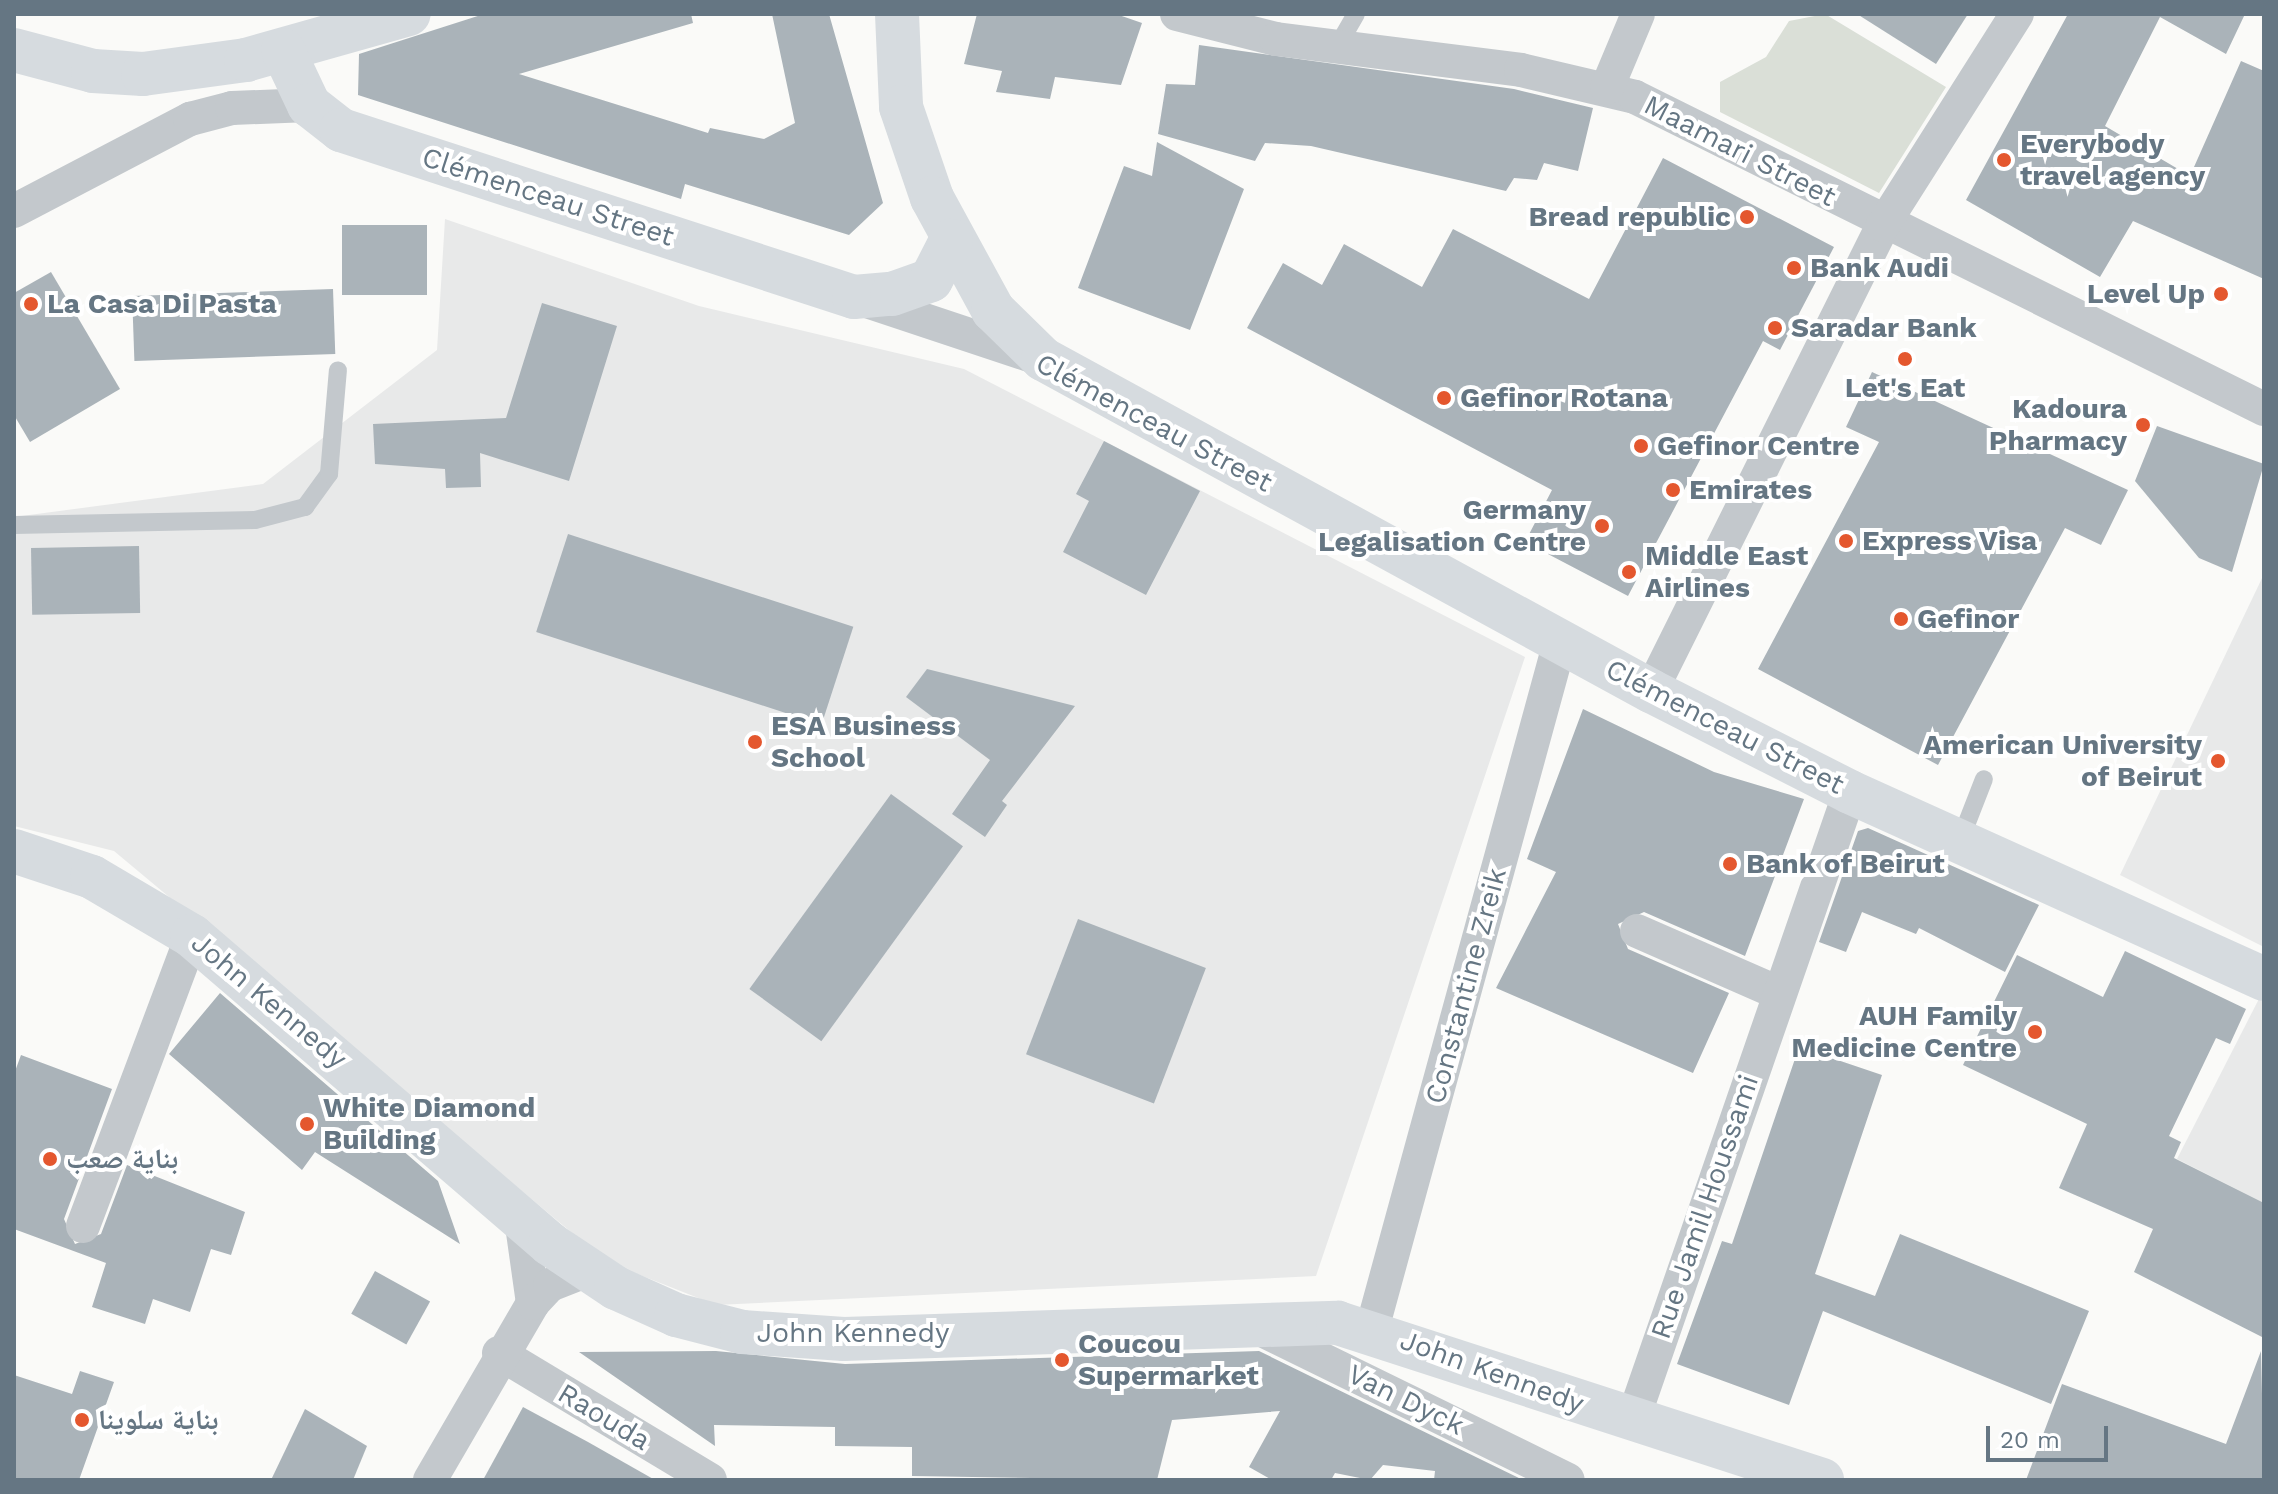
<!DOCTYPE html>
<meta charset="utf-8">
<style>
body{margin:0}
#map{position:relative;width:2278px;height:1494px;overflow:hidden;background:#fafaf8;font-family:"Work Sans","Noto Naskh Arabic",sans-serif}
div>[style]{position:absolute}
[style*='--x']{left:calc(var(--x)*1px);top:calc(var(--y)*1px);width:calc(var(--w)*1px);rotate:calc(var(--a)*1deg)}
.built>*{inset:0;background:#e8e9e9}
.green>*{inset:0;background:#dadfd7}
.building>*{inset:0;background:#aab3b9;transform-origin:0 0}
.lane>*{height:18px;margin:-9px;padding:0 9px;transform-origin:9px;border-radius:9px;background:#c3c8cc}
.street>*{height:34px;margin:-17px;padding:0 17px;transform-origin:17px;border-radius:17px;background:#c3c8cc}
.secondary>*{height:44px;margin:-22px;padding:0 22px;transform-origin:22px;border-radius:22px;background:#d6dbdf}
.dots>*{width:22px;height:22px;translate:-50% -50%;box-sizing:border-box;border:4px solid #fff;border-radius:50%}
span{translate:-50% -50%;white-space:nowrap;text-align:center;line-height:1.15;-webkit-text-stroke:8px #fff;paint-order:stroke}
.poi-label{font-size:28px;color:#657683;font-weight:700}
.left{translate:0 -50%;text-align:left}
.right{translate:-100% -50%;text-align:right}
.street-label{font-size:28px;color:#657683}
.frame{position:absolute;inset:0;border:16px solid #657683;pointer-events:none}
.scale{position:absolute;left:1986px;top:1426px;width:122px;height:36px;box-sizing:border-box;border:4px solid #657683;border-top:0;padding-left:10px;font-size:24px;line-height:28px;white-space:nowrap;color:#657683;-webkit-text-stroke:6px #fff;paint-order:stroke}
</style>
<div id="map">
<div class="built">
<div style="clip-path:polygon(445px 219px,699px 306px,964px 369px,1525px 657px,1316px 1276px,716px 1305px,607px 1262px,114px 851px,14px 826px,14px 517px,263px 484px,437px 350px)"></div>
<div style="clip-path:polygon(2264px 574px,2264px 947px,2120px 875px)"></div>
<div style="clip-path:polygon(2264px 989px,2264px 1203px,2177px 1159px)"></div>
</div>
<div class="green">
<div style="clip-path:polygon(1825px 14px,1946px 87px,1879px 193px,1720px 112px,1720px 82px,1766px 57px,1789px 21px)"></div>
</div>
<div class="building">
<div style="clip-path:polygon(484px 14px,691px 14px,693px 23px,519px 74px,708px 133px,710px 128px,764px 139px,795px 123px,772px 14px,829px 14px,883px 203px,849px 235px,685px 184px,681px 199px,358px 95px,359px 54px)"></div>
<div style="clip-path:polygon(977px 14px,1116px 14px,1142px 23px,1121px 85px,1055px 77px,1050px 99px,996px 92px,1002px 71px,964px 64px)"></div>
<div style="clip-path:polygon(1857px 14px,1968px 14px,1936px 64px)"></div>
<div style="clip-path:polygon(2068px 14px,2245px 14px,2226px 54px,2160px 17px,2105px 126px,2190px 176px,2241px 61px,2264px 71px,2264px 279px,2133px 221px,2100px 277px,1966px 200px)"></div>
<div style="clip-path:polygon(1199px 45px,1514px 89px,1593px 108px,1578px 171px,1544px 163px,1537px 180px,1514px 178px,1506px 191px,1311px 146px,1265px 143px,1255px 161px,1158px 134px,1166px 84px,1195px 85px)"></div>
<div style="clip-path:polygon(1157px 142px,1244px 189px,1190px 330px,1078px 288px,1124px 166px,1152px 176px)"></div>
<div style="clip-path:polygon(1663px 158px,1834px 247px,1780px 350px,1763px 341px,1628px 596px,1525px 542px,1552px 490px,1247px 328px,1283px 263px,1322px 285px,1344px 244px,1422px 287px,1453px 229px,1589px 299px)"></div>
<div style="left:342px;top:225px;width:85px;height:70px"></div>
<div style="clip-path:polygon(51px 272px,120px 389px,30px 442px,14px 415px,14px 293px)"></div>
<div style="left:333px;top:289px;width:65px;height:201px;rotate:88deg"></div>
<div style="clip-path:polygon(542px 303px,617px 326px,569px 481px,480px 453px,481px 487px,446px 488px,445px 469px,375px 464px,373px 424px,506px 418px)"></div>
<div style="clip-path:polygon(1872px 372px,2128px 490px,2101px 545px,2065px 528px,1938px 765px,1758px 669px,1879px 442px,1846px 427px)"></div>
<div style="clip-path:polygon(2157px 426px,2264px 464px,2232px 572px,2199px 558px,2135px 481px)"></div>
<div style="clip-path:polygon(1104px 441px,1200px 491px,1146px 595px,1063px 552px,1089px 501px,1076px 494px)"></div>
<div style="left:568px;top:534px;width:300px;height:103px;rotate:18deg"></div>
<div style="left:139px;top:546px;width:67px;height:108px;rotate:89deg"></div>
<div style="clip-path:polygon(927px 669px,1075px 706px,1002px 801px,1007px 805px,985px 837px,952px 814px,990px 760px,906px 697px)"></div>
<div style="clip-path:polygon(1583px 709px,1714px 772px,1804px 799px,1745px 956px,1644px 912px,1618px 924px,1628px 949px,1729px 993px,1693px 1073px,1496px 988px,1556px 872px,1527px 859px)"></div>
<div style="left:891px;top:794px;width:89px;height:241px;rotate:36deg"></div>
<div style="clip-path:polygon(1868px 828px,2039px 905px,2005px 972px,1919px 928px,1916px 934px,1862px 912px,1846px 952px,1819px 942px,1858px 831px)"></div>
<div style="left:1078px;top:919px;width:137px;height:145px;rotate:21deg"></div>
<div style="clip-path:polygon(2125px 951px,2246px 1009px,2230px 1044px,2216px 1038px,2169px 1136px,2181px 1142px,2174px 1158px,2264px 1203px,2264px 1338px,2134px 1272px,2153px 1229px,2059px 1188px,2087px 1124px,1963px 1065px,2017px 955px,2103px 997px)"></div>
<div style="clip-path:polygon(220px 993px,438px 1181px,460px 1244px,315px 1152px,302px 1170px,169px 1054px)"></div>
<div style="clip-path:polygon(1799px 1047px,1882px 1075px,1815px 1274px,1875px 1296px,1900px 1234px,2089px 1311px,2051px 1404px,1823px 1311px,1789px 1405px,1677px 1364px,1722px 1241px,1732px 1244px)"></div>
<div style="clip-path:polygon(21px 1055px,112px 1089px,64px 1219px,75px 1244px,101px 1234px,127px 1165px,245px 1212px,231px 1255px,211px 1249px,190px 1312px,153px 1299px,145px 1324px,92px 1307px,106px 1263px,14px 1229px,14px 1074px)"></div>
<div style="left:375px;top:1271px;width:63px;height:49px;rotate:29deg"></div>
<div style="clip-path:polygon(716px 1351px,845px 1364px,1259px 1351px,1523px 1480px,1434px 1480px,1435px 1471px,1383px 1465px,1370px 1480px,1335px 1473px,1331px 1480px,1272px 1480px,1249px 1467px,1280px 1411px,1172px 1420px,1157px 1480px,912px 1476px,912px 1447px,835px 1446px,835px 1427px,714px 1425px,715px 1446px,579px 1352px)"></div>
<div style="clip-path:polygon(2261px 1351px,2264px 1480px,2026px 1480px,2062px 1384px,2226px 1444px)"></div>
<div style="clip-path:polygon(80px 1371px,114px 1382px,79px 1480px,14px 1480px,14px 1375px,72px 1394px)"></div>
<div style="clip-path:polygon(523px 1407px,588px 1442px,655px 1480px,483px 1480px)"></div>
<div style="clip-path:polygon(305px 1409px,367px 1446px,353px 1480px,271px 1480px)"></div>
</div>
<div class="lane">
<div style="--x:1337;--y:47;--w:38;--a:-60"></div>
<div style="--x:14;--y:525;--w:241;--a:-1.2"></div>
<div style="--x:255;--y:520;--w:52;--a:-14.6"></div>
<div style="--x:305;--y:507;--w:41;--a:-54"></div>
<div style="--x:329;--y:474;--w:104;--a:-85.1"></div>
<div style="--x:1961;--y:838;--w:63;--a:-68.7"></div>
</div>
<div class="street">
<div style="--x:1177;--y:14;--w:102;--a:14.2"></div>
<div style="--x:1276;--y:39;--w:247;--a:7.2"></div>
<div style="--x:1521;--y:70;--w:117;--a:13.3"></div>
<div style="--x:1635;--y:97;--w:702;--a:26.38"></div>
<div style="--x:1607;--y:88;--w:80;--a:-67.3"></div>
<div style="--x:14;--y:211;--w:199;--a:-27.6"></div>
<div style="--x:190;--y:119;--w:43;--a:-14.7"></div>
<div style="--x:232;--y:108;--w:77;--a:-2.2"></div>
<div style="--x:861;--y:299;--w:187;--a:18.4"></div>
<div style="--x:1651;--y:691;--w:521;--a:-63.53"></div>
<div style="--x:1883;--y:225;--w:250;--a:-57.6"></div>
<div style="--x:1637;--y:931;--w:155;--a:23.6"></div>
<div style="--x:521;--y:1218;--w:86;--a:82"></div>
<div style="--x:83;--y:1226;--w:310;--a:-69.4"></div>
<div style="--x:1256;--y:1327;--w:347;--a:26.1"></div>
<div style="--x:1372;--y:1329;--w:712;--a:-74.7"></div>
<div style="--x:499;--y:1353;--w:246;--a:31"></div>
<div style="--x:1632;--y:1422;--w:667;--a:-70.91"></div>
<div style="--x:430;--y:1480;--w:205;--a:-59.8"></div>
<div style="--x:533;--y:1303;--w:25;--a:-47"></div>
<div style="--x:550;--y:1285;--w:41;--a:-21.5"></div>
</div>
<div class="secondary">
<div style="--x:897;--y:14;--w:93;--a:87.5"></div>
<div style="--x:901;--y:107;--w:96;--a:71.2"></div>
<div style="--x:932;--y:198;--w:128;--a:61.4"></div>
<div style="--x:993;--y:310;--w:70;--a:44.4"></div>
<div style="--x:1043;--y:359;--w:693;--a:28.64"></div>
<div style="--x:1651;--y:691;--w:223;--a:26.9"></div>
<div style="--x:1850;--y:792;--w:454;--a:24.3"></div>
<div style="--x:14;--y:50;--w:82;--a:14.9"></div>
<div style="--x:93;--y:71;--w:50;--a:3.4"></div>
<div style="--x:143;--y:74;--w:104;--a:-7.7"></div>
<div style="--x:246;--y:60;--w:169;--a:-15.8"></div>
<div style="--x:283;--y:50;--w:61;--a:64.7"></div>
<div style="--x:309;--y:105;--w:41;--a:38"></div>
<div style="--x:341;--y:130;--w:539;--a:18.03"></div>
<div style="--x:854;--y:297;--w:38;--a:-5"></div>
<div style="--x:892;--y:294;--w:41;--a:-19.7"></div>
<div style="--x:931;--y:280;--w:44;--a:-62.9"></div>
<div style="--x:14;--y:851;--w:82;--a:18.4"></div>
<div style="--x:92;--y:877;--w:116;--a:30.5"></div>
<div style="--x:192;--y:936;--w:472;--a:40.7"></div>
<div style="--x:550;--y:1244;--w:79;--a:33.7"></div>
<div style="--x:616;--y:1288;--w:66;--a:24.2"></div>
<div style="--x:676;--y:1315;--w:68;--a:14.4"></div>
<div style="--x:742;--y:1332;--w:102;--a:3.9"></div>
<div style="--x:844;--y:1339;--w:494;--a:-1.9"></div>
<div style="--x:1338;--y:1323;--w:509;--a:17.97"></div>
</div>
<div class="dots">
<div style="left:2004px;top:160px;background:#e4572e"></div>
<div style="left:1747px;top:217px;background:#e4572e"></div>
<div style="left:1794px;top:268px;background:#e4572e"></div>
<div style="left:2221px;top:294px;background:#e4572e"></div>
<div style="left:31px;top:304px;background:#e4572e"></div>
<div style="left:1775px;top:328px;background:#e4572e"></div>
<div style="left:1905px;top:359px;background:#e4572e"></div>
<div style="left:1444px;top:398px;background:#e4572e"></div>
<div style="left:2143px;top:425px;background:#e4572e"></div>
<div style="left:1641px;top:446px;background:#e4572e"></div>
<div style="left:1673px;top:490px;background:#e4572e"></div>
<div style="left:1602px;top:526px;background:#e4572e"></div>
<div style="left:1846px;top:541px;background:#e4572e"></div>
<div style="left:1629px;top:572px;background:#e4572e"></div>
<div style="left:1901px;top:619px;background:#e4572e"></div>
<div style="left:755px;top:742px;background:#e4572e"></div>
<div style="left:2218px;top:761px;background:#e4572e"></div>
<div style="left:1730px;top:864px;background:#e4572e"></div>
<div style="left:2035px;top:1032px;background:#e4572e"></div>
<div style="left:307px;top:1124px;background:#e4572e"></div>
<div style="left:50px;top:1159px;background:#e4572e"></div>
<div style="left:1062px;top:1360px;background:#e4572e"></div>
<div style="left:82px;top:1420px;background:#e4572e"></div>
</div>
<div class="poi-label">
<span class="left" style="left:2020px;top:160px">Everybody<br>travel agency</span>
<span class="right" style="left:1731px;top:217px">Bread republic</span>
<span class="left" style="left:1810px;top:268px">Bank Audi</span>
<span class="right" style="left:2205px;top:294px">Level Up</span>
<span class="left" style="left:47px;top:304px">La Casa Di Pasta</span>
<span class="left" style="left:1791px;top:328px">Saradar Bank</span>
<span style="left:1905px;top:388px">Let's Eat</span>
<span class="left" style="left:1460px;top:398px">Gefinor Rotana</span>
<span class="right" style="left:2127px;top:425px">Kadoura<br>Pharmacy</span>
<span class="left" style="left:1657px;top:446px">Gefinor Centre</span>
<span class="left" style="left:1689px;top:490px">Emirates</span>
<span class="right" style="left:1586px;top:526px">Germany<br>Legalisation Centre</span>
<span class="left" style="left:1862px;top:541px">Express Visa</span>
<span class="left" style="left:1645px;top:572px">Middle East<br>Airlines</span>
<span class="left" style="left:1917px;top:619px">Gefinor</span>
<span class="left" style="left:771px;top:742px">ESA Business<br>School</span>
<span class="right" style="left:2202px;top:761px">American University<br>of Beirut</span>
<span class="left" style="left:1746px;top:864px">Bank of Beirut</span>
<span class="right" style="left:2017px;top:1032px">AUH Family<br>Medicine Centre</span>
<span class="left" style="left:323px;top:1124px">White Diamond<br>Building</span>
<span class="left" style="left:66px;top:1159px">بناية صعب</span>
<span class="left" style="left:1078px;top:1360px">Coucou<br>Supermarket</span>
<span class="left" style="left:98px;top:1420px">بناية سلوينا</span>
</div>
<div class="street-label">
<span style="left:1740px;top:151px;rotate:27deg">Maamari Street</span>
<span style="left:548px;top:197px;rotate:18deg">Clémenceau Street</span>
<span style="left:1154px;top:423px;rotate:28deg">Clémenceau Street</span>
<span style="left:1725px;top:727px;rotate:27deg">Clémenceau Street</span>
<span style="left:1466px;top:986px;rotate:-75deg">Constantine Zreik</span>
<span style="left:269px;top:1001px;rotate:40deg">John Kennedy</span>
<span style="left:1705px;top:1207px;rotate:-71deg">Rue Jamil Houssami</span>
<span style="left:853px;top:1333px">John Kennedy</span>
<span style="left:1492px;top:1372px;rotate:20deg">John Kennedy</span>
<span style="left:1406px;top:1400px;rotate:26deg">Van Dyck</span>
<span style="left:604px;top:1417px;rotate:31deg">Raouda</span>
</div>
<div class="frame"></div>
<div class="scale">20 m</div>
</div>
